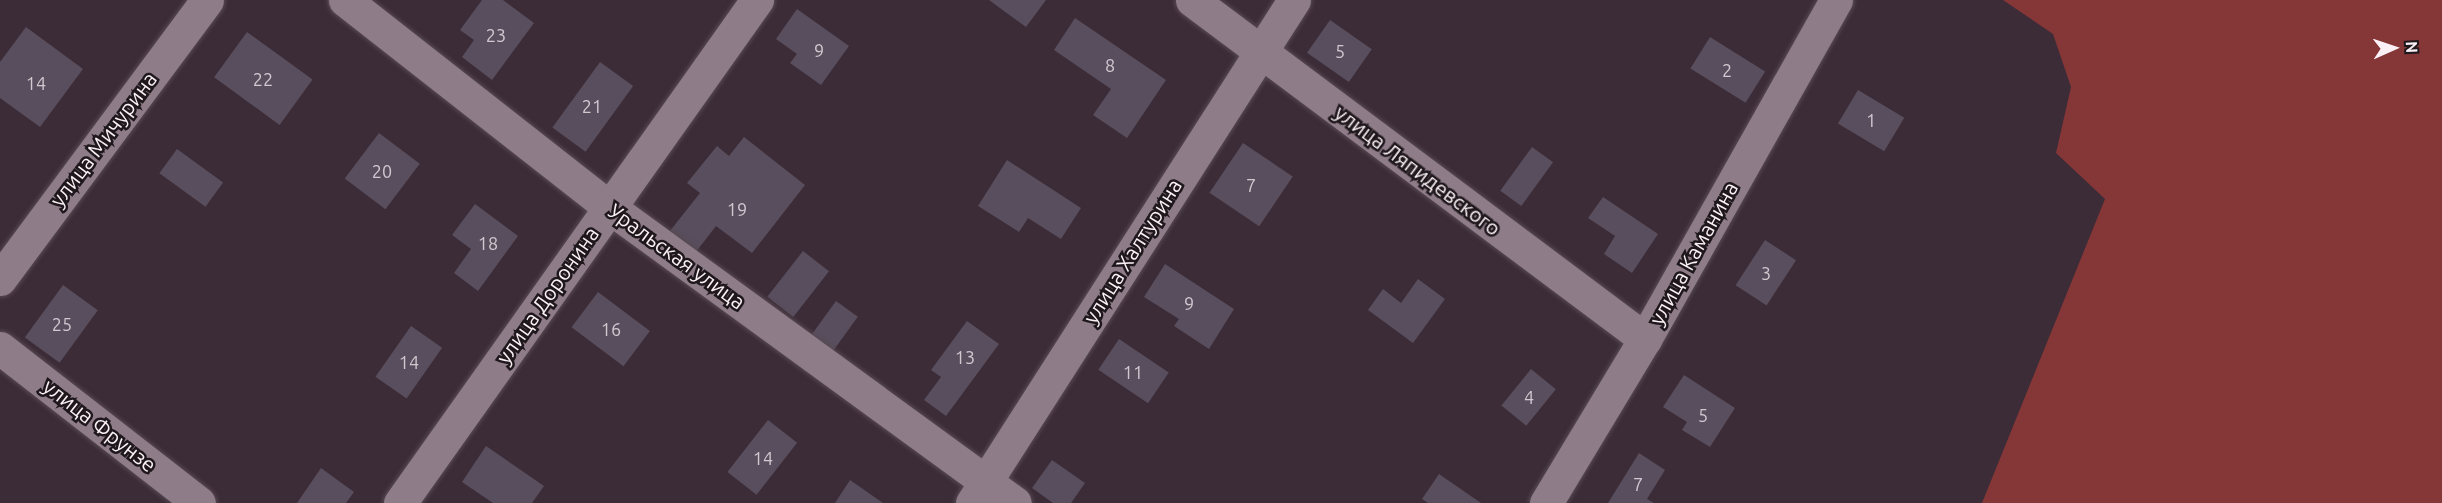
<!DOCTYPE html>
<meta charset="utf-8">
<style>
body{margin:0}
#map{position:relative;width:2442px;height:503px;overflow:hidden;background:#3c2c37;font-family:Ubuntu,sans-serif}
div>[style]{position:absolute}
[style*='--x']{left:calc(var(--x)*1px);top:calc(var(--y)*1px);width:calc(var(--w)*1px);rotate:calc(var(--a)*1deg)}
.green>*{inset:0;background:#853637}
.building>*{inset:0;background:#594e5d;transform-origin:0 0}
.roads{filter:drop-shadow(0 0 2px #574a52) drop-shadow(0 0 2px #574a52)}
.minor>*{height:33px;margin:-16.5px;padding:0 16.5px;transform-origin:16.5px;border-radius:16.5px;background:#8f7c89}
span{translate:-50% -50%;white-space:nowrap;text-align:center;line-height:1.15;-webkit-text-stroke:5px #1e171c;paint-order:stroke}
.number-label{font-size:18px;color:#d2c8d0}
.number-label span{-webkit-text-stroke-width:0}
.street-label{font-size:21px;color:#faf0f6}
.north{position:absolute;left:2364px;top:18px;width:60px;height:60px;-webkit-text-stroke:4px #1e171c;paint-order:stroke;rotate:87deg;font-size:16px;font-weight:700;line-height:24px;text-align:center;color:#faf0f6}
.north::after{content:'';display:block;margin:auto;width:21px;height:27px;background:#faf0f6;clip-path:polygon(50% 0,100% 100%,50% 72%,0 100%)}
</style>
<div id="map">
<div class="green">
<div style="clip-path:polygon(2003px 0,2442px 0,2442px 503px,1982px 503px,2105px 199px,2056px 153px,2071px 87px,2053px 34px)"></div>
</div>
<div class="building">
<div style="clip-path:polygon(482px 0,503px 0,534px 23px,492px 80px,462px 57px,474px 40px,460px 30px)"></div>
<div style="clip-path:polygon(989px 0,1046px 0,1026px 27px)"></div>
<div style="clip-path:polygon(797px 9px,849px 46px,821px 85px,790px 63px,797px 54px,776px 39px)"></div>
<div style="clip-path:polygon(1075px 18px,1166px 80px,1127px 138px,1093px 115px,1111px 89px,1054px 50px)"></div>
<div style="left:1330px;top:20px;width:51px;height:40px;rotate:35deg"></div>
<div style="clip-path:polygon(26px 27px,83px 69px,40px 127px,0 98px,0 62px)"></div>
<div style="left:247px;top:32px;width:81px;height:56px;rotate:36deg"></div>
<div style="left:1710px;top:37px;width:65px;height:37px;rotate:32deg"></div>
<div style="left:600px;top:62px;width:41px;height:81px;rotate:36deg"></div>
<div style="left:1858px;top:90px;width:54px;height:39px;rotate:31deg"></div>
<div style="left:379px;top:133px;width:51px;height:57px;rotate:37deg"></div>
<div style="clip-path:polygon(744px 137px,805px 185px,752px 253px,716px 226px,692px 257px,666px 236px,700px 193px,687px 183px,717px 146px,729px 156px)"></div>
<div style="left:1243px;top:143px;width:60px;height:60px;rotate:34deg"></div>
<div style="left:1532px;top:147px;width:26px;height:54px;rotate:36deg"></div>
<div style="left:177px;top:149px;width:57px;height:30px;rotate:36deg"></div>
<div style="clip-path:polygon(1007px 160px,1081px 208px,1061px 239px,1028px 218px,1019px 232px,978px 206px)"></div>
<div style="clip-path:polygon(1603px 197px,1658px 234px,1632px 273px,1604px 254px,1615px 236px,1588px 218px)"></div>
<div style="clip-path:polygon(475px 204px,518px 236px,478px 291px,454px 273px,471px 249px,452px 235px)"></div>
<div style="left:1765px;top:240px;width:37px;height:54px;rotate:33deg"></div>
<div style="left:803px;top:251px;width:33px;height:58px;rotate:38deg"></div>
<div style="clip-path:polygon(1165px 264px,1234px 309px,1209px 349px,1174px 326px,1179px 319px,1144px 297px)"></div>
<div style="clip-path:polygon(1418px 279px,1445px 299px,1413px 343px,1368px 310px,1383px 289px,1401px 303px)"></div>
<div style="left:63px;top:285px;width:43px;height:65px;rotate:36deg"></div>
<div style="left:598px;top:292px;width:65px;height:44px;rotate:37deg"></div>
<div style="left:836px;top:301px;width:27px;height:45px;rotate:36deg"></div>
<div style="clip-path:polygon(967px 321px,999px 344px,946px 416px,924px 400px,941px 377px,931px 370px)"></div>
<div style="left:411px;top:326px;width:38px;height:62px;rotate:35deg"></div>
<div style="left:1119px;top:339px;width:60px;height:37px;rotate:34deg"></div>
<div style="left:1531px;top:369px;width:32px;height:47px;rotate:39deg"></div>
<div style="clip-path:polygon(1684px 375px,1735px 408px,1710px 447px,1682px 430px,1687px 422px,1663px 407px)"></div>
<div style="left:768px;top:420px;width:37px;height:66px;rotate:38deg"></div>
<div style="clip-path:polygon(486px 446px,544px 486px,532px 503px,493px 503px,462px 482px)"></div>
<div style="clip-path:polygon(1639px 453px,1665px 470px,1647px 499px,1654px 503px,1608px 503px)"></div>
<div style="clip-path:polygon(1052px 460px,1085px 483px,1071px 503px,1053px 503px,1032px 488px)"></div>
<div style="clip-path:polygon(321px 468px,354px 492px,346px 503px,297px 503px)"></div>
<div style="clip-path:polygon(1439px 474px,1481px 503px,1428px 503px,1422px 499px)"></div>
<div style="clip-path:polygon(850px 480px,883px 503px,835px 503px)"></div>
</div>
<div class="roads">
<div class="minor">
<div style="--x:345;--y:0;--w:335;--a:38.1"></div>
<div style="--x:609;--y:207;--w:502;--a:36.09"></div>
<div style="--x:1192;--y:0;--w:566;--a:36.81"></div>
<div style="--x:0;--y:279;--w:347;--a:-53.4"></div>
<div style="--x:0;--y:348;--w:252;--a:37.9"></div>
<div style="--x:400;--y:503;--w:617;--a:-54.64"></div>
<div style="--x:972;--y:503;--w:597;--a:-57.37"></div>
<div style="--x:1546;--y:503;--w:192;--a:-58.9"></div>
<div style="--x:1645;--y:339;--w:389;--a:-60.6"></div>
</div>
</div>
<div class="number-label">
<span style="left:496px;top:35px">23</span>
<span style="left:819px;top:50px">9</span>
<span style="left:1340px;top:51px">5</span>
<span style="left:1110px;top:65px">8</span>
<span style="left:1727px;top:70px">2</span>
<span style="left:263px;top:79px">22</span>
<span style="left:36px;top:83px">14</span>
<span style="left:592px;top:106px">21</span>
<span style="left:1871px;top:120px">1</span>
<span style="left:382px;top:171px">20</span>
<span style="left:1251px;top:185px">7</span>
<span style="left:737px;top:209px">19</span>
<span style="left:488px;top:243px">18</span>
<span style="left:1766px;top:273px">3</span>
<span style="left:1189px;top:303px">9</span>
<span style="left:62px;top:324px">25</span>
<span style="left:611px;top:329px">16</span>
<span style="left:965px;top:357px">13</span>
<span style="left:409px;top:362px">14</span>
<span style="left:1133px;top:372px">11</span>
<span style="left:1529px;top:397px">4</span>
<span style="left:1703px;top:415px">5</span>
<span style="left:763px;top:458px">14</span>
<span style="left:1638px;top:484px">7</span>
</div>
<div class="street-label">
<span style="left:103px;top:139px;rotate:-53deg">улица Мичурина</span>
<span style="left:1418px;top:170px;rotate:37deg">улица Ляпидевского</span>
<span style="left:1132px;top:251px;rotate:-58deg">улица Халтурина</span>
<span style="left:1693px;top:253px;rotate:-61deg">улица Каманина</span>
<span style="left:677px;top:256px;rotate:36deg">Уральская улица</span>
<span style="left:547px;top:295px;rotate:-55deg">улица Доронина</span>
<span style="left:100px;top:425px;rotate:38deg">улица Фрунзе</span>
</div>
<div class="north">N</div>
</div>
